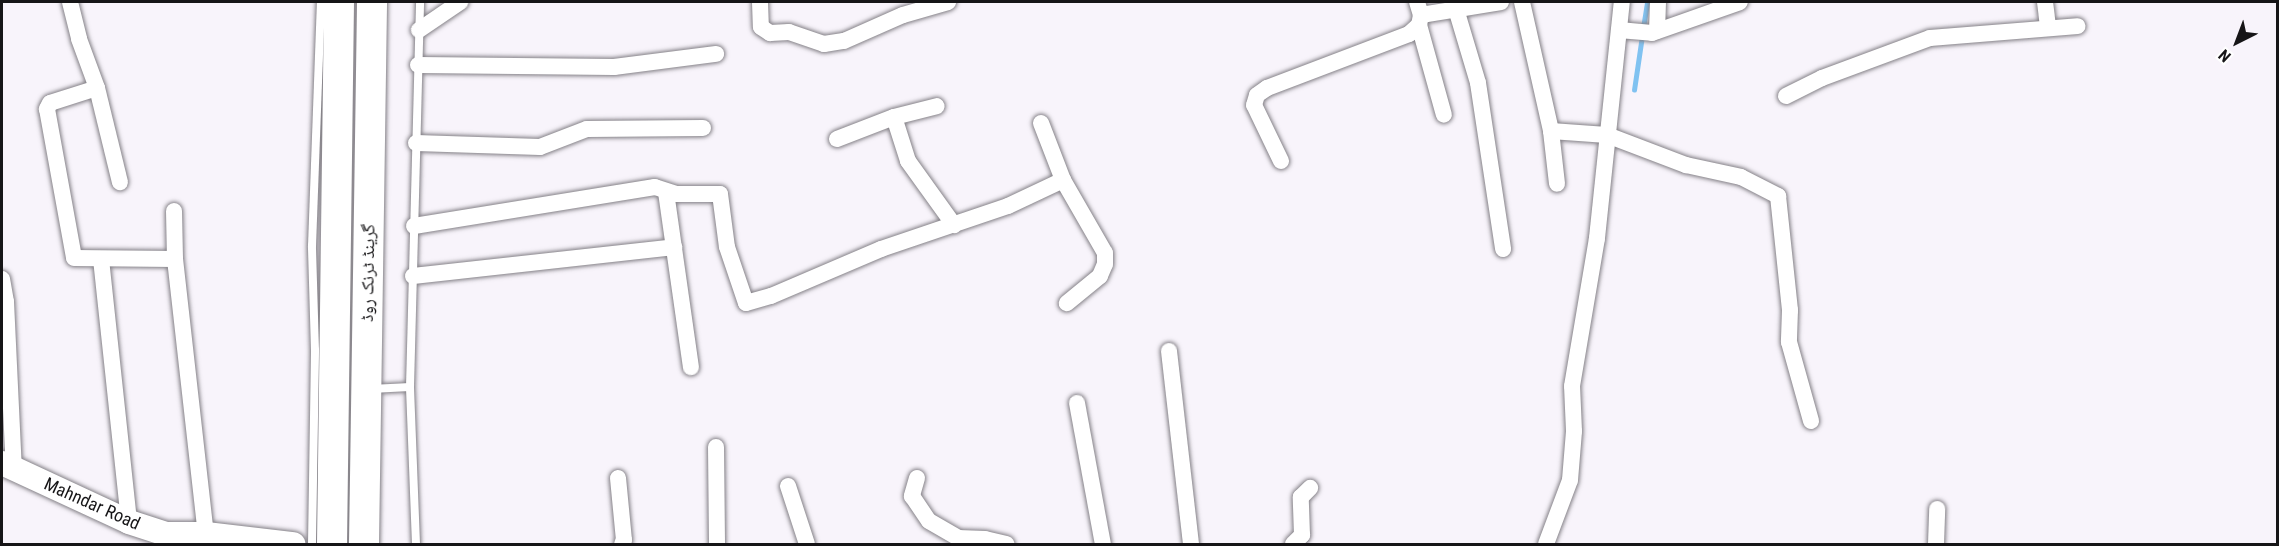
<!DOCTYPE html>
<meta charset="utf-8">
<style>
body{margin:0}
#map{position:relative;width:2279px;height:546px;overflow:hidden;background:#f8f4fb;font-family:"Roboto Condensed","Noto Naskh Arabic",sans-serif}
div>[style]{position:absolute}
[style*='--x']{left:calc(var(--x)*1px);top:calc(var(--y)*1px);width:calc(var(--w)*1px);rotate:calc(var(--a)*1deg)}
.stream>*{height:4.5px;margin:-2.25px;padding:0 2.25px;transform-origin:2.25px;border-radius:2.25px;background:#80c2f1}
.roads{filter:drop-shadow(0 0 2px #848187) drop-shadow(0 0 2px #848187)}
.lane>*{height:8px;margin:-4px;padding:0 4px;transform-origin:4px;border-radius:4px;background:#fff}
.street>*{height:16px;margin:-8px;padding:0 8px;transform-origin:8px;border-radius:8px;background:#fff}
.secondary>*{height:24px;margin:-12px;padding:0 12px;transform-origin:12px;border-radius:12px;background:#fff}
.highway>*{height:30px;margin:-15px;padding:0 15px;transform-origin:15px;border-radius:15px;background:#fff}
span{translate:-50% -50%;white-space:nowrap;text-align:center;line-height:1.15;-webkit-text-stroke:4.5px #fff;paint-order:stroke}
.street-label{font-size:18px;color:#161517}
.frame{position:absolute;inset:0;border:3px solid #161517;pointer-events:none}
.north{position:absolute;left:2207px;top:12px;width:60px;height:60px;-webkit-text-stroke:4px #fff;paint-order:stroke;rotate:222deg;font-size:16px;font-weight:700;line-height:24px;text-align:center;color:#161517}
.north::after{content:'';display:block;margin:auto;width:21px;height:27px;background:#161517;clip-path:polygon(50% 0,100% 100%,50% 72%,0 100%)}
</style>
<div id="map">
<div class="stream">
<div style="--x:1643;--y:28;--w:26;--a:-81"></div>
<div style="--x:1634;--y:90;--w:55;--a:-81.6"></div>
</div>
<div class="roads">
<div class="lane">
<div style="--x:371;--y:389;--w:39;--a:-3"></div>
<div style="--x:312;--y:544;--w:194;--a:-89.1"></div>
<div style="--x:315;--y:350;--w:104;--a:-91.7"></div>
<div style="--x:312;--y:246;--w:244;--a:-87.9"></div>
<div style="--x:416;--y:544;--w:157;--a:-92.2"></div>
<div style="--x:410;--y:387;--w:385;--a:-88.5"></div>
</div>
<div class="street">
<div style="--x:70;--y:2;--w:38;--a:76"></div>
<div style="--x:79;--y:39;--w:52;--a:69.8"></div>
<div style="--x:97;--y:88;--w:97;--a:76.3"></div>
<div style="--x:760;--y:2;--w:25;--a:88"></div>
<div style="--x:761;--y:27;--w:11;--a:34"></div>
<div style="--x:770;--y:33;--w:19;--a:-3"></div>
<div style="--x:789;--y:32;--w:37;--a:19"></div>
<div style="--x:824;--y:44;--w:20;--a:-9"></div>
<div style="--x:844;--y:41;--w:64;--a:-23.8"></div>
<div style="--x:903;--y:15;--w:47;--a:-16.1"></div>
<div style="--x:1417;--y:2;--w:14;--a:73"></div>
<div style="--x:1421;--y:15;--w:10;--a:101"></div>
<div style="--x:1419;--y:25;--w:93;--a:74.5"></div>
<div style="--x:1522;--y:2;--w:132;--a:77.3"></div>
<div style="--x:1551;--y:131;--w:53;--a:83.5"></div>
<div style="--x:2045;--y:2;--w:26;--a:83"></div>
<div style="--x:1456;--y:9;--w:77;--a:73.4"></div>
<div style="--x:1478;--y:83;--w:168;--a:81.4"></div>
<div style="--x:1421;--y:15;--w:81;--a:-9.2"></div>
<div style="--x:419;--y:30;--w:50;--a:-34.3"></div>
<div style="--x:1619;--y:30;--w:33;--a:5"></div>
<div style="--x:1652;--y:33;--w:93;--a:-19.4"></div>
<div style="--x:1657;--y:31;--w:29;--a:-88"></div>
<div style="--x:418;--y:65;--w:196;--a:0.6"></div>
<div style="--x:614;--y:67;--w:103;--a:-7.3"></div>
<div style="--x:97;--y:88;--w:49;--a:162.3"></div>
<div style="--x:50;--y:103;--w:7;--a:117"></div>
<div style="--x:47;--y:109;--w:151;--a:79.7"></div>
<div style="--x:74;--y:258;--w:101;--a:0.6"></div>
<div style="--x:1786;--y:96;--w:40;--a:-26.6"></div>
<div style="--x:1822;--y:78;--w:115;--a:-20.3"></div>
<div style="--x:1930;--y:38;--w:148;--a:-4.6"></div>
<div style="--x:894;--y:117;--w:46;--a:72.3"></div>
<div style="--x:908;--y:161;--w:79;--a:54.3"></div>
<div style="--x:1041;--y:123;--w:61;--a:68.9"></div>
<div style="--x:1063;--y:180;--w:84;--a:60.1"></div>
<div style="--x:1105;--y:253;--w:11;--a:90"></div>
<div style="--x:1105;--y:264;--w:13;--a:113"></div>
<div style="--x:1100;--y:276;--w:43;--a:140.7"></div>
<div style="--x:1551;--y:131;--w:56;--a:4.1"></div>
<div style="--x:1607;--y:135;--w:85;--a:20.8"></div>
<div style="--x:1686;--y:165;--w:56;--a:12.3"></div>
<div style="--x:1741;--y:177;--w:42;--a:27.2"></div>
<div style="--x:1778;--y:196;--w:115;--a:84"></div>
<div style="--x:1790;--y:310;--w:32;--a:92"></div>
<div style="--x:1789;--y:342;--w:82;--a:74.4"></div>
<div style="--x:837;--y:139;--w:61;--a:-21.1"></div>
<div style="--x:894;--y:117;--w:44;--a:-14.3"></div>
<div style="--x:416;--y:143;--w:124;--a:1.8"></div>
<div style="--x:540;--y:147;--w:50;--a:-21"></div>
<div style="--x:587;--y:129;--w:116;--a:-0.5"></div>
<div style="--x:1281;--y:161;--w:62;--a:-115.7"></div>
<div style="--x:1254;--y:105;--w:10;--a:-73"></div>
<div style="--x:1257;--y:95;--w:12;--a:-35"></div>
<div style="--x:1267;--y:88;--w:152;--a:-20.8"></div>
<div style="--x:1409;--y:34;--w:13;--a:-42"></div>
<div style="--x:666;--y:192;--w:177;--a:81.9"></div>
<div style="--x:174;--y:211;--w:48;--a:88.8"></div>
<div style="--x:175;--y:259;--w:277;--a:83.6"></div>
<div style="--x:414;--y:226;--w:244;--a:-9.2"></div>
<div style="--x:655;--y:187;--w:22;--a:18"></div>
<div style="--x:676;--y:194;--w:44;--a:0"></div>
<div style="--x:720;--y:194;--w:53;--a:82.5"></div>
<div style="--x:727;--y:247;--w:59;--a:71.3"></div>
<div style="--x:746;--y:303;--w:26;--a:-16"></div>
<div style="--x:771;--y:296;--w:120;--a:-23.1"></div>
<div style="--x:881;--y:249;--w:134;--a:-18.7"></div>
<div style="--x:1008;--y:206;--w:61;--a:-25.3"></div>
<div style="--x:101;--y:259;--w:264;--a:83.9"></div>
<div style="--x:413;--y:276;--w:263;--a:-6.3"></div>
<div style="--x:2;--y:279;--w:23;--a:80"></div>
<div style="--x:6;--y:302;--w:167;--a:87.3"></div>
<div style="--x:1169;--y:351;--w:194;--a:83.5"></div>
<div style="--x:1077;--y:403;--w:143;--a:79.6"></div>
<div style="--x:716;--y:447;--w:97;--a:89.4"></div>
<div style="--x:618;--y:478;--w:62;--a:84.5"></div>
<div style="--x:624;--y:540;--w:4;--a:117"></div>
<div style="--x:917;--y:478;--w:19;--a:106"></div>
<div style="--x:912;--y:496;--w:30;--a:56"></div>
<div style="--x:929;--y:521;--w:34;--a:30"></div>
<div style="--x:958;--y:538;--w:27;--a:2"></div>
<div style="--x:985;--y:539;--w:22;--a:13"></div>
<div style="--x:788;--y:486;--w:61;--a:71.9"></div>
<div style="--x:1293;--y:544;--w:13;--a:-45"></div>
<div style="--x:1302;--y:535;--w:38;--a:-92"></div>
<div style="--x:1301;--y:497;--w:13;--a:-45"></div>
<div style="--x:1546;--y:544;--w:68;--a:-69.4"></div>
<div style="--x:1570;--y:480;--w:49;--a:-85.3"></div>
<div style="--x:1574;--y:431;--w:45;--a:-92.5"></div>
<div style="--x:1572;--y:386;--w:150;--a:-80.4"></div>
<div style="--x:1597;--y:238;--w:237;--a:-84"></div>
<div style="--x:1936;--y:544;--w:35;--a:-88"></div>
</div>
<div class="secondary">
<div style="--x:2;--y:463;--w:140;--a:24.9"></div>
<div style="--x:129;--y:522;--w:38;--a:18"></div>
<div style="--x:165;--y:534;--w:41;--a:0"></div>
<div style="--x:206;--y:534;--w:88;--a:6.6"></div>
</div>
<div class="highway">
<div style="--x:332;--y:544;--w:542;--a:-89.26"></div>
<div style="--x:364;--y:544;--w:542;--a:-89.15"></div>
</div>
</div>
<div class="street-label">
<span style="left:368px;top:273px;rotate:-89deg">گرینڈ ٹرنک روڈ</span>
<span style="left:92px;top:504px;rotate:24deg">Mahndar Road</span>
</div>
<div class="frame"></div>
<div class="north">N</div>
</div>
